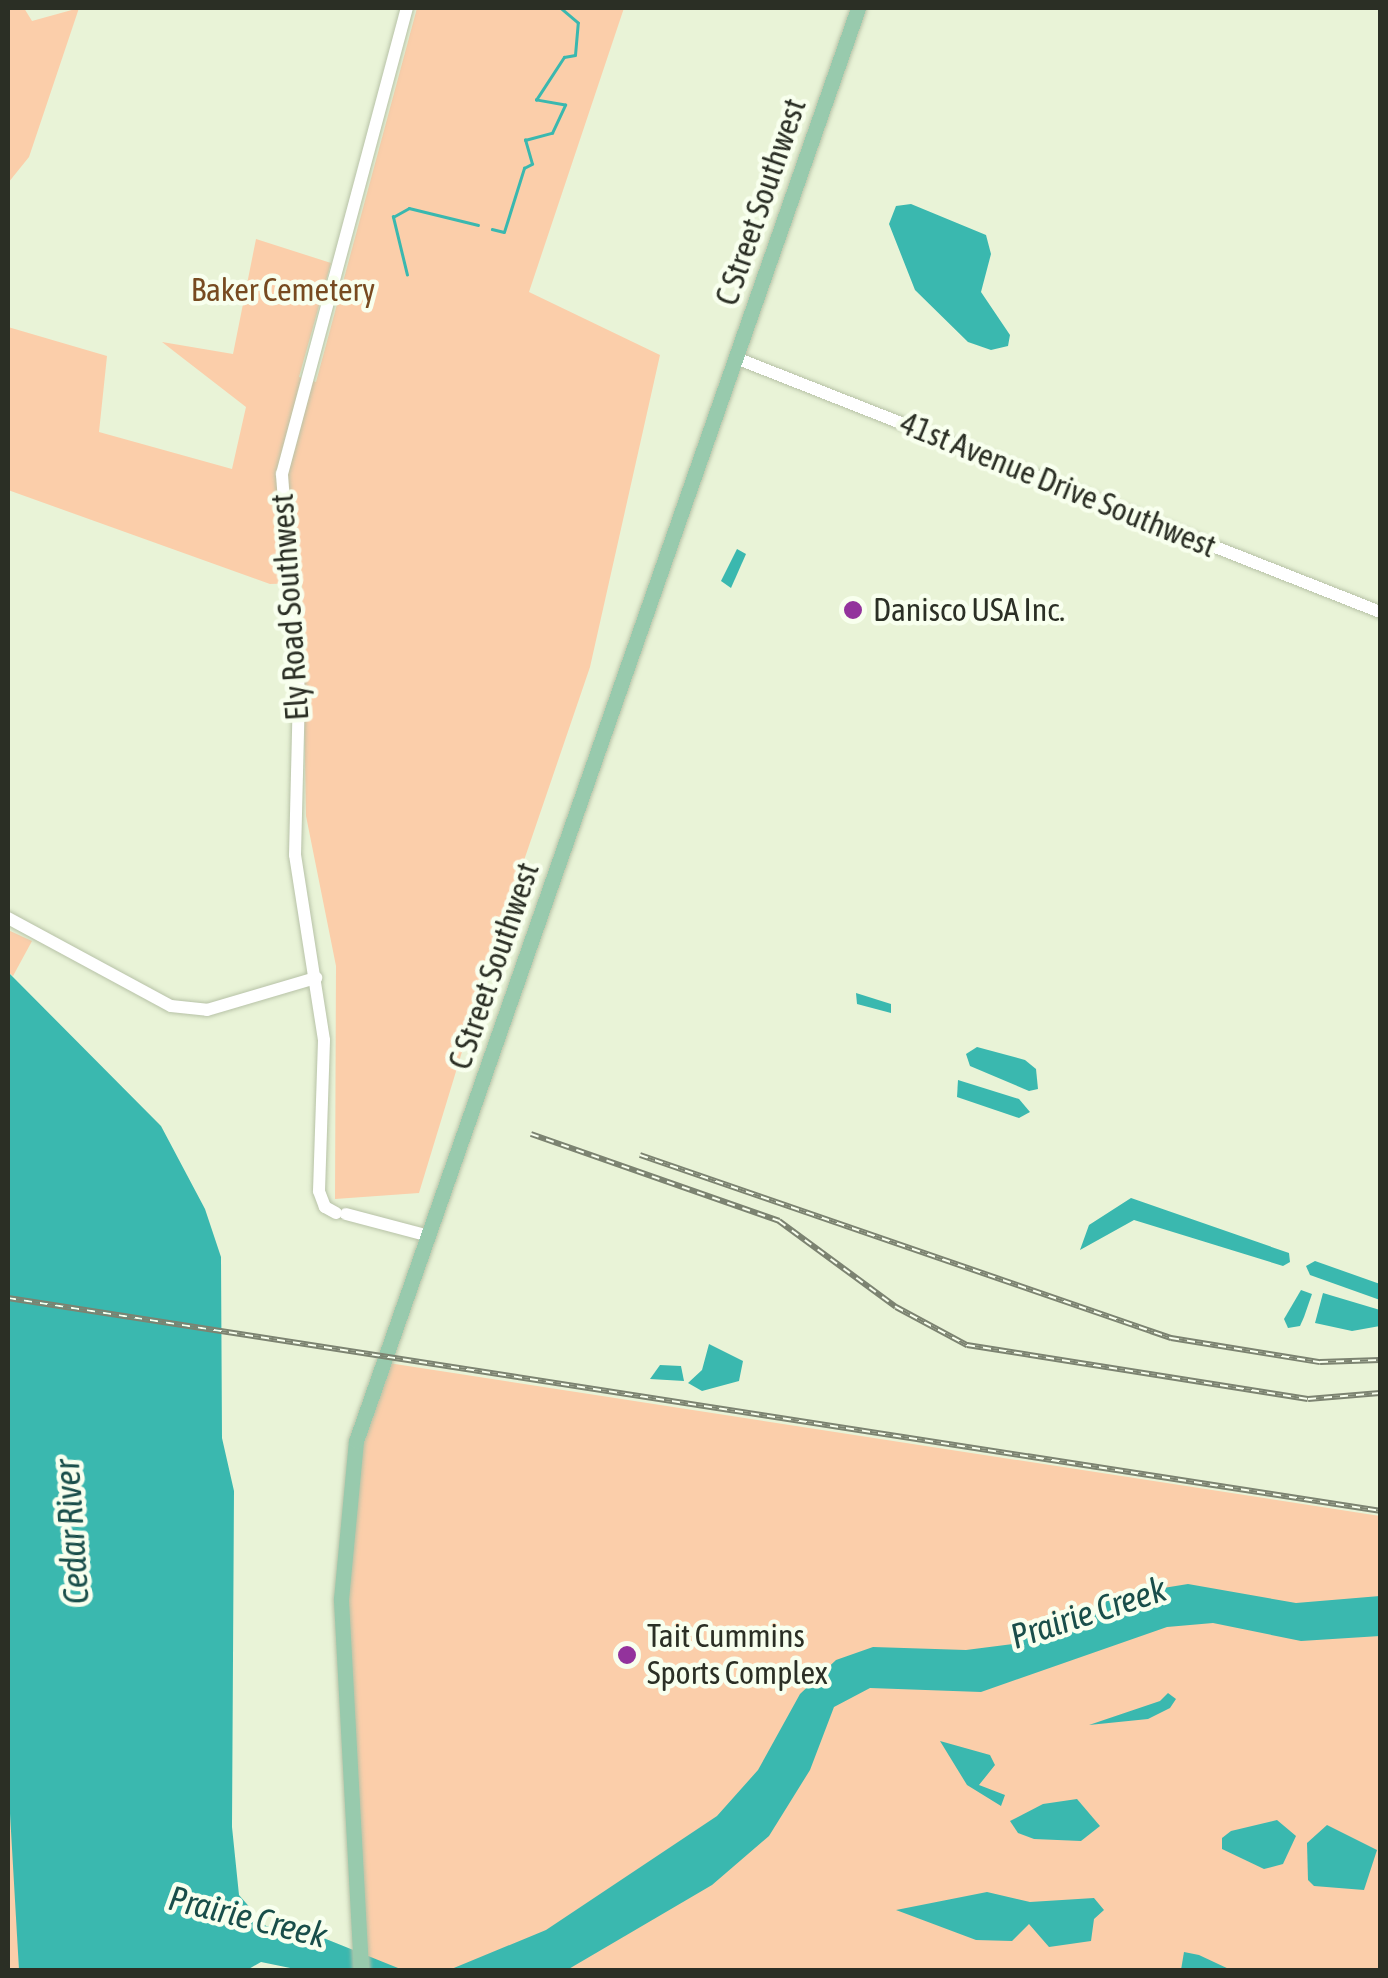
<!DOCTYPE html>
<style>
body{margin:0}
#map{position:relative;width:1388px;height:1978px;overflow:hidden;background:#e9f3d7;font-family:"Asap Condensed",sans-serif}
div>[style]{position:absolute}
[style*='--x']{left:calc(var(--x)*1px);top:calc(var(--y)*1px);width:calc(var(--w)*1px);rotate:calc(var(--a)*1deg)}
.green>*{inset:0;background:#fbceaa}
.water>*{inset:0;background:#3ab8af}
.stream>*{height:2.5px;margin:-1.25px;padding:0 1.25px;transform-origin:1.25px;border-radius:1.25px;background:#3ab8af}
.roads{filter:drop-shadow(0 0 2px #b7c2a7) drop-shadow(0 0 2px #b7c2a7)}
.minor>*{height:12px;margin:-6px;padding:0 6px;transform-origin:6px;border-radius:6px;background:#fff}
.major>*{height:15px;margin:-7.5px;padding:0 7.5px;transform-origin:7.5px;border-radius:7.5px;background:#98caad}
.rail>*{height:6px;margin-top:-3px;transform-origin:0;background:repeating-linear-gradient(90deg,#f8ffee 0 8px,#7c8371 0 16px);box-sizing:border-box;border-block:2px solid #7c8371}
.dots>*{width:28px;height:28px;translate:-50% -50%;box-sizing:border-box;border:5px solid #f8ffee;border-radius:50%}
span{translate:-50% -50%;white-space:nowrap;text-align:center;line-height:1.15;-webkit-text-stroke:9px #f8ffee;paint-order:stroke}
.street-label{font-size:32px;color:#2b2f25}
.park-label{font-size:32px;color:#774a20}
.poi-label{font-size:32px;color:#2b2f25}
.left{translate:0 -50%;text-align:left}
.water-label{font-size:35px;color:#194e4a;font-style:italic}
.frame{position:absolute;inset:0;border:10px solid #2b2f25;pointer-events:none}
</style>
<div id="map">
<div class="green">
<div style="clip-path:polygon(8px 8px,24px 8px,32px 21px,79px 8px,29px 157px,8px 183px)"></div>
<div style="clip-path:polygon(417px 8px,624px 8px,529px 292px,660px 355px,590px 667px,489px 963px,419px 1193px,335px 1199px,336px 966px,306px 816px,302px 583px,270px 584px,8px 490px,8px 327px,107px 356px,99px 432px,232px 469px,246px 407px,162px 342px,233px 354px,256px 239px,331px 263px,299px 377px,316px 382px)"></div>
<div style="clip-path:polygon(8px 930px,32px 941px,13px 976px,8px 972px)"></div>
<div style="clip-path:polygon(382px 1362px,1380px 1516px,1380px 1970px,361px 1970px,343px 1687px,347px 1483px)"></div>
<div style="clip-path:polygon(8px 1780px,17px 1904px,19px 1970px,8px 1970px)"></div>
</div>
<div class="water">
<div style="clip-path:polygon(911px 204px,986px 235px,991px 254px,981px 292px,1010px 335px,1008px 346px,991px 350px,968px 342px,915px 290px,889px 224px,896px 206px)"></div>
<div style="clip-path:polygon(737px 549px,746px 554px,731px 588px,721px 581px)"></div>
<div style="clip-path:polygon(8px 972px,161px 1126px,205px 1209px,221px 1257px,222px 1438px,234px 1491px,232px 1827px,239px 1895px,266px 1926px,316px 1935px,403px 1970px,300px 1970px,261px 1962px,247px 1970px,19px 1970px,8px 1779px)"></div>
<div style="clip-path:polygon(856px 993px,891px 1004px,891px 1013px,857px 1004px)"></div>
<div style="clip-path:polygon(977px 1047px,1025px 1060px,1036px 1069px,1038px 1089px,1029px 1091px,970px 1066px,966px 1054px)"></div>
<div style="clip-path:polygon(958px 1080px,1019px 1099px,1030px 1112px,1019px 1118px,957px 1097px)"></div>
<div style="clip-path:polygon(1131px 1198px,1289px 1253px,1290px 1262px,1283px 1266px,1134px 1220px,1080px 1250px,1089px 1225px)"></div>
<div style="clip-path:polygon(1315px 1261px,1380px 1284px,1380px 1300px,1310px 1275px,1306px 1266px)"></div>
<div style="clip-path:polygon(1301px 1290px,1312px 1294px,1304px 1317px,1300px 1326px,1288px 1328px,1284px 1319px)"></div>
<div style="clip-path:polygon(1323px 1293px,1380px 1310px,1380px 1326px,1352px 1331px,1315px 1323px)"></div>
<div style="clip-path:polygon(709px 1344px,743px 1361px,739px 1381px,702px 1391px,688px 1383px,702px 1370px)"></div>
<div style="clip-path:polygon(660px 1365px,681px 1366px,684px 1381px,650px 1379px)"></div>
<div style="clip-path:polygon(1188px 1584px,1296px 1603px,1380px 1596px,1380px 1636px,1301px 1641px,1213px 1623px,1167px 1627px,981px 1692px,870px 1688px,834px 1707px,810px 1770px,769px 1836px,712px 1885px,567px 1970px,449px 1970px,546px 1930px,717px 1816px,758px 1770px,800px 1694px,836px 1660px,873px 1647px,966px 1650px,1013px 1644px,1120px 1595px)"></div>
<div style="clip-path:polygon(1168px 1693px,1176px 1699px,1170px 1708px,1148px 1719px,1089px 1725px,1160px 1701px)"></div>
<div style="clip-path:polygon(940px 1741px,990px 1755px,995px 1765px,979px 1785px,1005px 1795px,1001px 1806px,967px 1785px)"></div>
<div style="clip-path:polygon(1077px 1799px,1100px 1826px,1081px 1841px,1034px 1839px,1018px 1833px,1010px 1821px,1043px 1804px)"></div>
<div style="clip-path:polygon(1277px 1820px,1296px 1836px,1283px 1864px,1264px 1869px,1222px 1849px,1222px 1838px,1231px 1831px)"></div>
<div style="clip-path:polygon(1327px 1825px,1377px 1850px,1364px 1890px,1314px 1886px,1308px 1880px,1307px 1843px)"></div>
<div style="clip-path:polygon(987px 1892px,1030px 1902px,1094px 1898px,1104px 1910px,1094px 1919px,1091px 1941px,1049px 1947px,1029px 1924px,1012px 1941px,976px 1940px,896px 1910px)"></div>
<div style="clip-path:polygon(1184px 1952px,1199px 1955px,1231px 1970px,1181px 1970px)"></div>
</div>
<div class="stream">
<div style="--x:492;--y:229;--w:12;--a:14"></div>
<div style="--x:504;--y:232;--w:67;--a:-72.6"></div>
<div style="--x:524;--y:168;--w:9;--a:-27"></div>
<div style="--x:532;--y:164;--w:25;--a:-106"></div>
<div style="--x:525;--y:140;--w:28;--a:-15"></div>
<div style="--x:552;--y:133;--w:31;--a:-65"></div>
<div style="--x:565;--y:105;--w:29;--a:-170"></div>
<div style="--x:536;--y:100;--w:51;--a:-56.9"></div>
<div style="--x:564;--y:57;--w:11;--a:-10"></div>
<div style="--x:575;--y:55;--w:32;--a:-85"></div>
<div style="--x:578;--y:23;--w:23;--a:-140"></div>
<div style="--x:407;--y:275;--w:60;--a:-103.6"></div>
<div style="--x:393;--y:217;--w:18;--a:-29"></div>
<div style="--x:409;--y:208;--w:71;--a:13.8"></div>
</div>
<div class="roads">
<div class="minor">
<div style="--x:736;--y:358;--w:692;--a:21.52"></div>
<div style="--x:8;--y:918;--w:185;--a:28.4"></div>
<div style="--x:171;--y:1006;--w:36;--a:6"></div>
<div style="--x:207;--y:1010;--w:114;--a:-16.4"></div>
<div style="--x:336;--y:1213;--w:13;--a:-151"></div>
<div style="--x:325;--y:1207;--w:17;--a:-111"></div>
<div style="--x:319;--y:1191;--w:151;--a:-88.1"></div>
<div style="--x:324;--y:1040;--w:187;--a:-98.9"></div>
<div style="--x:295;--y:855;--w:164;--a:-88.6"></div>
<div style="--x:299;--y:691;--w:218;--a:-94.5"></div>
<div style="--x:282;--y:474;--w:482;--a:-75"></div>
<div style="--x:346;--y:1214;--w:86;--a:14.8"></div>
</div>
<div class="major">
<div style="--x:361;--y:1970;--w:372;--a:-93.1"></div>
<div style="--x:341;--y:1599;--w:159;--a:-84.6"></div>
<div style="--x:356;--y:1441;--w:1518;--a:-70.69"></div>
</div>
</div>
<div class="rail">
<div style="--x:531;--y:1134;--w:263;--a:19.3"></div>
<div style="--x:779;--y:1221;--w:145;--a:36.3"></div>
<div style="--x:896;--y:1307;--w:81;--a:28.2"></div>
<div style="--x:967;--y:1345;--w:345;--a:9"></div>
<div style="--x:1308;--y:1399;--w:72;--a:-4.8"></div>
<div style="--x:640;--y:1155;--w:562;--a:19.02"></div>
<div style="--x:1171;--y:1338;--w:151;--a:9.2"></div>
<div style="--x:1320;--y:1362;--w:60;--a:-1.9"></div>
<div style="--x:8;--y:1298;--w:1388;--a:8.82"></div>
</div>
<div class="dots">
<div style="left:853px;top:610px;background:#93339c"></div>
<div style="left:627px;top:1655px;background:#93339c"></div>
</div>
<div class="street-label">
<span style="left:761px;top:202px;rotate:-71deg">C Street Southwest</span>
<span style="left:1058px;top:485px;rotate:22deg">41st Avenue Drive Southwest</span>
<span style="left:290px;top:607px;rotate:-94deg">Ely Road Southwest</span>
<span style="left:494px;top:966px;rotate:-71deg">C Street Southwest</span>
</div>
<div class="park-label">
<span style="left:283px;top:290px">Baker Cemetery</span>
</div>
<div class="poi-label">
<span class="left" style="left:873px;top:610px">Danisco USA Inc.</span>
<span class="left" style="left:647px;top:1655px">Tait Cummins<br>Sports Complex</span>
</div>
<div class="water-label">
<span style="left:71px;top:1532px;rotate:-94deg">Cedar River</span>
<span style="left:1088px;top:1612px;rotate:-18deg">Prairie Creek</span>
<span style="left:248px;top:1916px;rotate:14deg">Prairie Creek</span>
</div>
<div class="frame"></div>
</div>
